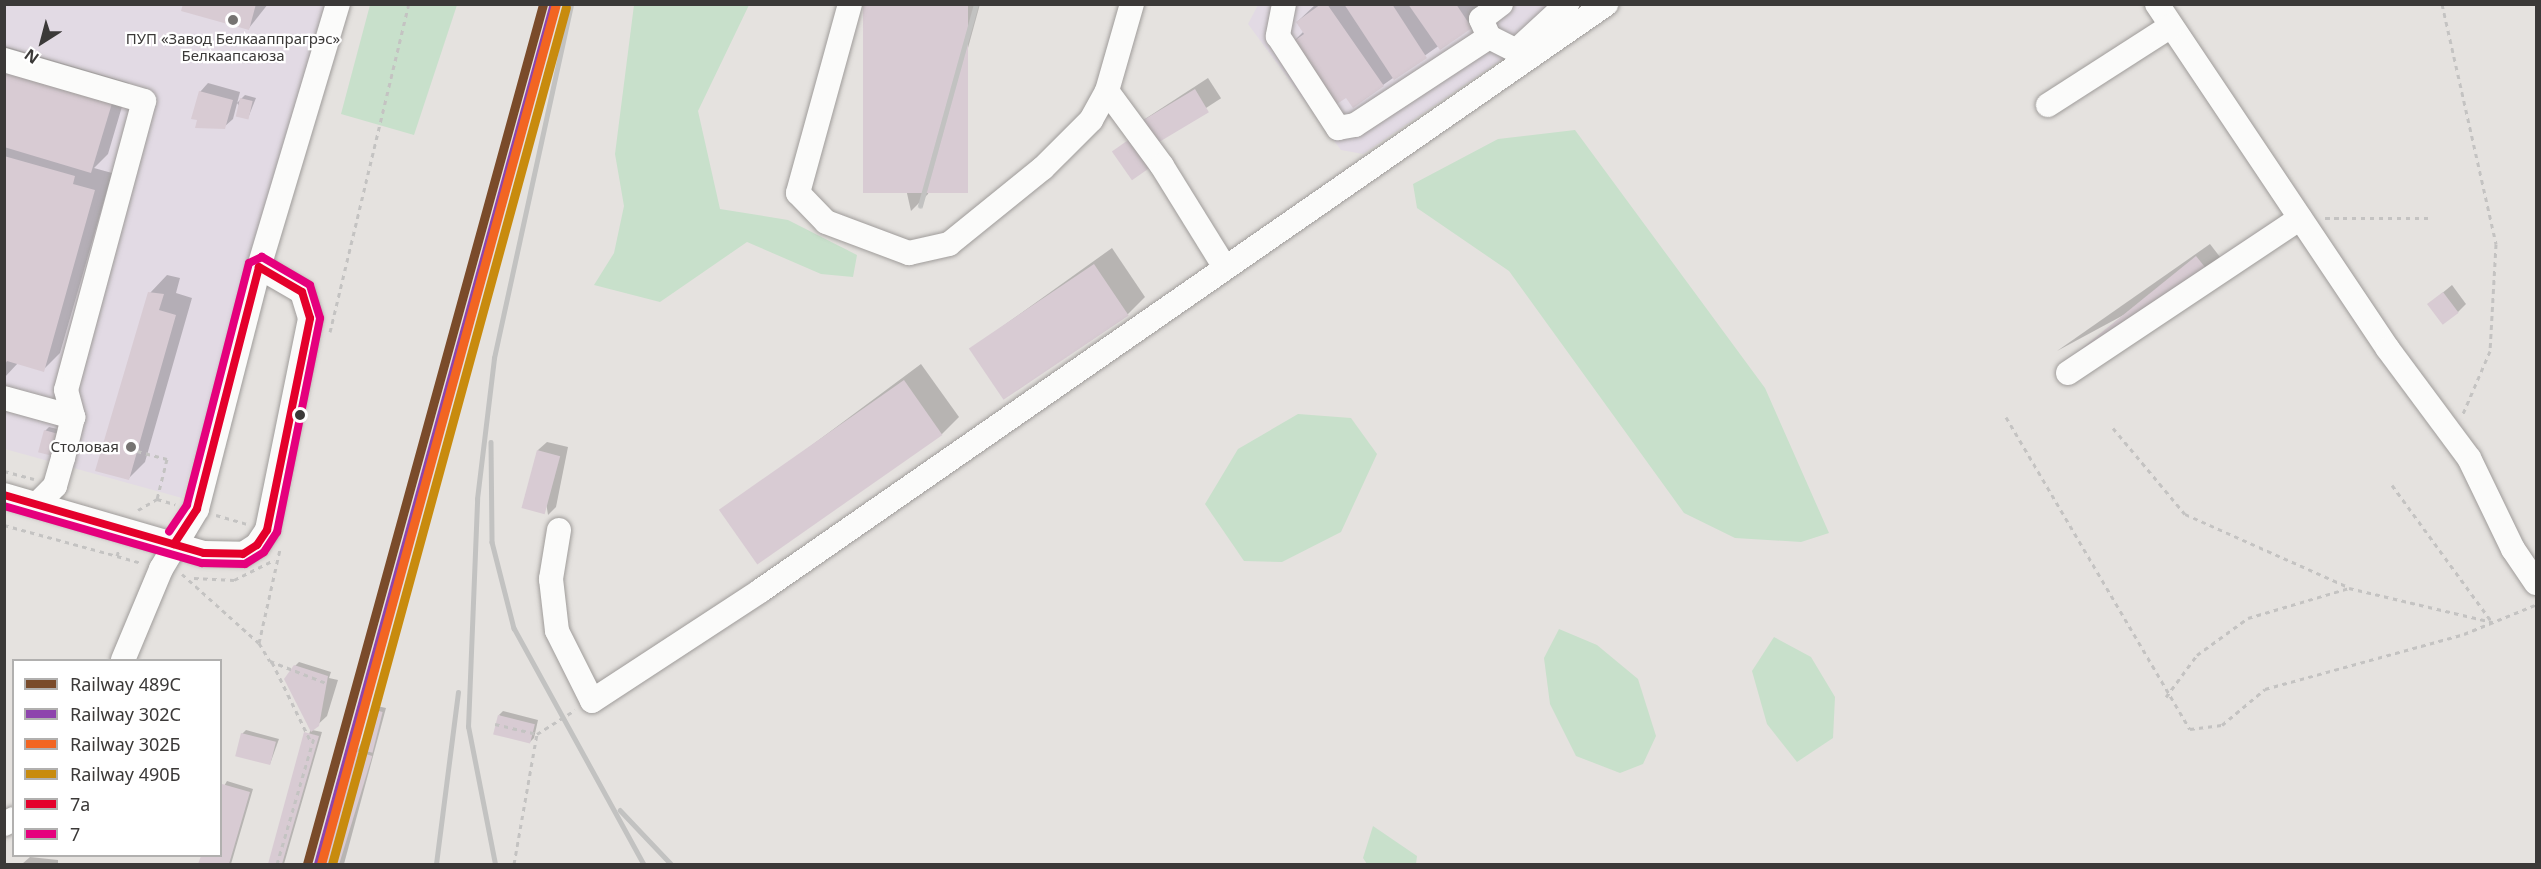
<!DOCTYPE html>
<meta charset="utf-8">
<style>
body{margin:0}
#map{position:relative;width:2541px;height:869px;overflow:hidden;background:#e5e2df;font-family:"Noto Sans",sans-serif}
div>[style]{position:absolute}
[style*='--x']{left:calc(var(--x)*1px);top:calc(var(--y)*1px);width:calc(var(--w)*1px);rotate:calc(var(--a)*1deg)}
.industrial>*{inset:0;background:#e2dae4}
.green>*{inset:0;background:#c8e0cb}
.shadow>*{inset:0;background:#0003;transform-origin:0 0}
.building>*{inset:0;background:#d8cbd3;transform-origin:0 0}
.path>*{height:3px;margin-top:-1.5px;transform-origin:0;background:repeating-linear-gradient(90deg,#c4c3c2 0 4.5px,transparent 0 9px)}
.roads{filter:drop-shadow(0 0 2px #9f9c9a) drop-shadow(0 0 2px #9f9c9a)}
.minor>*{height:24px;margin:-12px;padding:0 12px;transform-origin:12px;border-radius:12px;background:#fbfbfa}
.rail>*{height:4.5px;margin:-2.25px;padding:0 2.25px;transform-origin:2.25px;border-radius:2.25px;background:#c2c2c1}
.bus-1>*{height:8px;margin:-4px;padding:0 4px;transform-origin:4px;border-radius:4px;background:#e4002b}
.bus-2>*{height:8px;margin:-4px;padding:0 4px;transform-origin:4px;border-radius:4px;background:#e5007d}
.rail-1>*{height:9px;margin:-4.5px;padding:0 4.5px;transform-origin:4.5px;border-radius:4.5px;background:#7a4b2a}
.rail-2>*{height:9px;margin:-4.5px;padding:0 4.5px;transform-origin:4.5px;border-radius:4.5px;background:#8e44ad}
.rail-3>*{height:9px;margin:-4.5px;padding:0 4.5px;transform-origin:4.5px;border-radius:4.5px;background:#f26522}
.rail-4>*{height:9px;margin:-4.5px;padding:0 4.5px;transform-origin:4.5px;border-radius:4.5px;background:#c88b0e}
.dots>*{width:16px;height:16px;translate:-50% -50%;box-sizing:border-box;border:3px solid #fff;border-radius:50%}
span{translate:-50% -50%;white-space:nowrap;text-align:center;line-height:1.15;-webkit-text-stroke:4.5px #fff;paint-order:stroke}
.poi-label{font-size:15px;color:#3b3938}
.right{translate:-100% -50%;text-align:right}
.frame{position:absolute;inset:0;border:6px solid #3b3938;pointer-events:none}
.legend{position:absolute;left:12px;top:659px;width:210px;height:198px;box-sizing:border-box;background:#fff;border:2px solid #b1b0af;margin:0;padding:8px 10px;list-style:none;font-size:18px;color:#3b3938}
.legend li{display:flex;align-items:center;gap:12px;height:30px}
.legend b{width:30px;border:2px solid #b1b0af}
.north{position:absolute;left:12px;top:12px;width:60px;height:60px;-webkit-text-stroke:4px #fff;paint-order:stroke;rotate:216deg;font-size:16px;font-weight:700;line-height:24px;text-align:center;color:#3b3938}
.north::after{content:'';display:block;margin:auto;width:21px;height:27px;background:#3b3938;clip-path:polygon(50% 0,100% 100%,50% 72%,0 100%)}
</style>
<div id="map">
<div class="industrial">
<div style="clip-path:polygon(4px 5px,332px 5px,182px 498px,5px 449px)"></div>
<div style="clip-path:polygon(1258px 5px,1582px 5px,1363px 154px,1341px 150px,1248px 24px)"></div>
</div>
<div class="green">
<div style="clip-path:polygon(370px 5px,457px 5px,414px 135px,341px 114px)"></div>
<div style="clip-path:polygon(634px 5px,749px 5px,698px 111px,720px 209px,788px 220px,857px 255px,853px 277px,821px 274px,747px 242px,660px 302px,594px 285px,614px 253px,624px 206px,615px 154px)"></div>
<div style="clip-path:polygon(1575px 130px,1765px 388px,1829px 533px,1801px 542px,1735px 538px,1684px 513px,1509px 271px,1417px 208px,1413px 184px,1498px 139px)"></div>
<div style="clip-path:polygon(1298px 414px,1351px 418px,1377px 454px,1341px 532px,1282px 562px,1244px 561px,1205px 504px,1238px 449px)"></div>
<div style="clip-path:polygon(1559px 629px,1597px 645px,1638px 679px,1656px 736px,1643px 764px,1620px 773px,1576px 756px,1550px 704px,1544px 658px)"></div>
<div style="clip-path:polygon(1774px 637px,1811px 657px,1835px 697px,1833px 738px,1797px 762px,1767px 724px,1752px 671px)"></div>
<div style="clip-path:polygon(1373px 826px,1417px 856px,1416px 864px,1367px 864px,1363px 858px)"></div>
</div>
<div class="shadow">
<div style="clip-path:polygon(184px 4px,268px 4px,249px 28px)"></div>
<div style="clip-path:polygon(864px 4px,980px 4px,928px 194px,911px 211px)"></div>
<div style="clip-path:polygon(1316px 4px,1477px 4px,1484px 14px,1383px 85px,1346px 95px,1289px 46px,1304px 31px,1297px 22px)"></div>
<div style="clip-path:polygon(4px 46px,129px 83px,108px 154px,94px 168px,112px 173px,60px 353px,43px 370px,18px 363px,4px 378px)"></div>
<div style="left:1208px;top:78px;width:24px;height:77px;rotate:57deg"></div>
<div style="clip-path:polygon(208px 83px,240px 92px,233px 119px,224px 127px,200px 92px)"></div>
<div style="clip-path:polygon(245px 95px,256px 98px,248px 118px,237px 103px)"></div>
<div style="clip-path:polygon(2210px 244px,2220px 257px,2207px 270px,2057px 351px)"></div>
<div style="clip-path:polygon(1112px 248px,1145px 297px,1128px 314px,971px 349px)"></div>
<div style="clip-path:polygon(167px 275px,180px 278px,176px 293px,192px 298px,145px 462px,128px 479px,150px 293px)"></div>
<div style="clip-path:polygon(2452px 285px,2466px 304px,2458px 312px,2429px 304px)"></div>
<div style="clip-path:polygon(921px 364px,959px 417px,942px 434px,722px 512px)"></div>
<div style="clip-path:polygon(49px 427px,62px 430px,57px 450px,45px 431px)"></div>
<div style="clip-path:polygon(547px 442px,568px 447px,556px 507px,548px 515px,538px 450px)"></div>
<div style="clip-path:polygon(299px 662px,331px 672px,329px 678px,338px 680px,327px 716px,312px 730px,322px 732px,284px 864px,269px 864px,311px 728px,295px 666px)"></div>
<div style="clip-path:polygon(377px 706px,386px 708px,344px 864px,328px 864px,357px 752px)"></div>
<div style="clip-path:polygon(503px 711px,538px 720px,534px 738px,530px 742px,499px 715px)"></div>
<div style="clip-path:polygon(246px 730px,279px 739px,270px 764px,242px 734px)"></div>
<div style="clip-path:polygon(227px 781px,253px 789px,231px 864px,200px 864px,202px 856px,220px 856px,220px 793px)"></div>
<div style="clip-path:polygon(30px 857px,58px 860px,58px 864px,22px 864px)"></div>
</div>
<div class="building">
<div style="clip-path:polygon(183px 4px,256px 4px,249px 30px,181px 11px)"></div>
<div style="left:863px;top:4px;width:105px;height:189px"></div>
<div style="clip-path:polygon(1321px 4px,1327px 4px,1384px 86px,1353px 108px,1346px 98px,1331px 108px,1287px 46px,1304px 34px,1296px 22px)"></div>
<div style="clip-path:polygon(1344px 4px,1392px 4px,1427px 58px,1394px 80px)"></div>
<div style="clip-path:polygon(1408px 4px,1456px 4px,1472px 28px,1440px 50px)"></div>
<div style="clip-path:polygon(4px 68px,113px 100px,91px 173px,4px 147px)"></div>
<div style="left:1195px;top:89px;width:27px;height:62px;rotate:59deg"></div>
<div style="clip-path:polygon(199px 91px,233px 100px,225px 129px,195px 128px,197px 120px,191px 119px)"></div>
<div style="left:240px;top:98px;width:13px;height:19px;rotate:13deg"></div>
<div style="left:1134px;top:136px;width:35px;height:27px;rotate:55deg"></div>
<div style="clip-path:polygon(4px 156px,75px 176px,73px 184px,95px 190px,44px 372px,7px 361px,4px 366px)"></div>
<div style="left:2196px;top:256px;width:19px;height:169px;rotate:51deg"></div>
<div style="left:1094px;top:264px;width:62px;height:151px;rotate:56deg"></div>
<div style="clip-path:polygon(148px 292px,164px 294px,159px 310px,176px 315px,129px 480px,95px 471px)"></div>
<div style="left:2443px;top:292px;width:26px;height:20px;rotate:53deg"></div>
<div style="left:904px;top:380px;width:67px;height:226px;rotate:55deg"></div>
<div style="left:44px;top:430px;width:16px;height:23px;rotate:15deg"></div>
<div style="left:537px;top:450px;width:24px;height:60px;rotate:15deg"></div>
<div style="clip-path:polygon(294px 665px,328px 676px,319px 726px,311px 732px,284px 679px)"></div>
<div style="left:371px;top:709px;width:12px;height:42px;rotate:14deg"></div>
<div style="left:498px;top:715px;width:38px;height:20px;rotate:14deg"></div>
<div style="clip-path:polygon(304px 732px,319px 736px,282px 864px,268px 864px)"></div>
<div style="left:241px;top:733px;width:36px;height:24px;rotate:14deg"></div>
<div style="left:356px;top:751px;width:17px;height:117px;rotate:17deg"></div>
<div style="clip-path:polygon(222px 784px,250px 792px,229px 864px,198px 864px,201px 856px,220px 856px)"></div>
</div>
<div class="path">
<div style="--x:2442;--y:4;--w:246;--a:77.3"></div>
<div style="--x:2496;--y:244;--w:107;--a:93.2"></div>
<div style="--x:2490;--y:351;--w:71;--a:113.3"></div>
<div style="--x:2325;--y:218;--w:106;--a:0"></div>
<div style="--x:330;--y:332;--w:337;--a:-76.5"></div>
<div style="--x:2006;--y:417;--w:362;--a:59.5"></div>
<div style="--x:2190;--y:729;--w:32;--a:-7"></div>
<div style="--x:2222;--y:725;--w:56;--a:-39.9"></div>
<div style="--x:2265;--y:689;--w:206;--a:-15.4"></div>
<div style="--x:2464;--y:634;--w:77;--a:-22.2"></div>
<div style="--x:2113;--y:428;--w:112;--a:50.1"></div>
<div style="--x:2185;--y:514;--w:179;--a:24.1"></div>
<div style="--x:137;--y:451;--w:31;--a:15"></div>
<div style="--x:167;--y:459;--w:41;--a:104"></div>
<div style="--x:4;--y:471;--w:31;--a:15"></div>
<div style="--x:2392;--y:485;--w:168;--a:53.9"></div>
<div style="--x:138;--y:510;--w:22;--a:-30"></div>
<div style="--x:157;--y:499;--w:19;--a:16"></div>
<div style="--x:216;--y:515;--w:32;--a:16"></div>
<div style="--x:4;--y:525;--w:117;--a:15.3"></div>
<div style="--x:117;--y:556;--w:7;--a:-74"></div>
<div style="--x:117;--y:556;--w:25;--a:16"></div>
<div style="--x:182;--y:574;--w:103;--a:41.9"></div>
<div style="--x:259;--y:643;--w:21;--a:59"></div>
<div style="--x:270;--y:661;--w:60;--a:21.4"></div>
<div style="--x:194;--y:578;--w:40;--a:2.9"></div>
<div style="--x:234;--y:580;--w:45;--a:-26.6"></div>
<div style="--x:259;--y:643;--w:96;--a:-77.4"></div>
<div style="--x:272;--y:662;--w:89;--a:64"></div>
<div style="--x:2166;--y:697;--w:52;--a:-53.6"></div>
<div style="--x:2197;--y:655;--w:63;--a:-36"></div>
<div style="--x:2248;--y:618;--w:105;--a:-16.5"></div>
<div style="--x:2349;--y:588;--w:147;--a:13.4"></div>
<div style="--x:495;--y:724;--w:43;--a:13.4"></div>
<div style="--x:537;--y:734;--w:45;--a:-32.3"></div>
<div style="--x:277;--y:864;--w:135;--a:-73.7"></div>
<div style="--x:335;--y:864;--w:173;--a:-74.6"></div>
<div style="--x:514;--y:864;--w:132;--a:-80"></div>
</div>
<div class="roads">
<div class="minor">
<div style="--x:850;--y:4;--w:196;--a:105.4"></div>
<div style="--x:798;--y:193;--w:40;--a:46"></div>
<div style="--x:826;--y:222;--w:89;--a:20.5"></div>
<div style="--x:909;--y:253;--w:41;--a:-12.7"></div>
<div style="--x:949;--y:244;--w:121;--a:-39"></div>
<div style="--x:1043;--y:168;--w:68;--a:-45"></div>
<div style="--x:1091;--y:120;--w:33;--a:-61"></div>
<div style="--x:1107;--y:91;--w:91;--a:-74"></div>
<div style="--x:1284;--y:4;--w:33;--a:101"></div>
<div style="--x:1278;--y:36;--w:110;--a:56.9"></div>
<div style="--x:1338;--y:128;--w:17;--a:-10"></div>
<div style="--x:1355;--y:125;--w:160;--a:-33.3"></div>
<div style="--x:1501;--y:4;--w:25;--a:143"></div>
<div style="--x:1481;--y:19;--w:20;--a:66"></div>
<div style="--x:1489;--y:37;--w:45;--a:26.6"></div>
<div style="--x:2157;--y:4;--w:415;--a:56.2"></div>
<div style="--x:2388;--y:349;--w:136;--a:53.4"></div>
<div style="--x:2469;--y:458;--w:101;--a:64.2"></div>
<div style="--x:2513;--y:549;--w:41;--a:55.9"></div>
<div style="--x:1518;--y:49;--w:67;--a:-42.6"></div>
<div style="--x:4;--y:60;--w:146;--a:16.3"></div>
<div style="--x:144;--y:101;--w:299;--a:105.1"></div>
<div style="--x:66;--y:390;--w:28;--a:75"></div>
<div style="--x:73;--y:417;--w:42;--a:103.7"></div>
<div style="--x:63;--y:458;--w:29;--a:106"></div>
<div style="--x:55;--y:486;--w:25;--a:135"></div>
<div style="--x:1107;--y:91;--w:93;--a:53.7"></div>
<div style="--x:1162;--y:166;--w:118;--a:58.2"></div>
<div style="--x:2048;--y:105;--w:146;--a:-32.7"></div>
<div style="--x:2068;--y:373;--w:279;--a:-33.7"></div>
<div style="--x:4;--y:398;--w:72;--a:15.4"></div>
<div style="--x:4;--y:495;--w:208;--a:16.2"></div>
<div style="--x:204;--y:553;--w:39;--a:1"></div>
<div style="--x:243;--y:554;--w:17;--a:-33"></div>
<div style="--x:257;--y:545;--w:18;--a:-56"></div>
<div style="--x:267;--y:530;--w:216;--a:-78.5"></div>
<div style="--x:310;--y:318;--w:27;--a:-107"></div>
<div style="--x:302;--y:292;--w:50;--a:-149.8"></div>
<div style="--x:559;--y:530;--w:50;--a:99.3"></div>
<div style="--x:551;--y:579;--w:52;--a:83.4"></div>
<div style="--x:557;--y:631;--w:78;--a:63.4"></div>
<div style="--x:592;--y:701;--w:201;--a:-33.2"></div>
<div style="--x:760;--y:591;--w:1030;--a:-34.75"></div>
<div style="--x:123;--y:660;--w:99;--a:-67.3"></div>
<div style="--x:161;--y:569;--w:70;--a:-59"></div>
<div style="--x:197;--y:509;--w:250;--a:-75.6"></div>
<div style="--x:259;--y:267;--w:275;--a:-73.3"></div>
<div style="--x:4;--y:824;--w:11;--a:-27"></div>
</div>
</div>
<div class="rail">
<div style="--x:920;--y:206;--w:210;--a:-74.5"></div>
<div style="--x:491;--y:442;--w:100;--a:89.4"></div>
<div style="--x:492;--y:542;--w:89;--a:75.7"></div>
<div style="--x:514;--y:628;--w:269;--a:61.2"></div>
<div style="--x:620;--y:810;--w:74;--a:46.6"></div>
<div style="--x:436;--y:864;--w:173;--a:-82.7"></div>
<div style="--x:495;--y:864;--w:140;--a:-101.1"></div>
<div style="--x:468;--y:727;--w:228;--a:-87.7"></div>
<div style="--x:477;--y:499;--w:142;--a:-83.1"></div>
<div style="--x:494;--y:358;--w:360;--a:-77.7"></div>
</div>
<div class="bus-1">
<div style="--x:4;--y:495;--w:208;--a:16.2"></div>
<div style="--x:204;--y:553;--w:39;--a:1"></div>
<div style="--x:243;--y:554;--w:17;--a:-33"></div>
<div style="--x:257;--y:545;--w:18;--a:-56"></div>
<div style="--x:267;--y:530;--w:216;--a:-78.5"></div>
<div style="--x:310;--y:318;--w:27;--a:-107"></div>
<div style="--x:302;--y:292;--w:50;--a:-149.8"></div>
<div style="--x:259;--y:267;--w:250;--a:104.4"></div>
<div style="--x:197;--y:509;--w:42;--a:123.3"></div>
</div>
<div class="bus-2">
<div style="--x:4;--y:506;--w:206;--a:16.1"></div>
<div style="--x:202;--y:563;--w:43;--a:1.3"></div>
<div style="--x:245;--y:564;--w:22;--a:-32"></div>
<div style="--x:264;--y:552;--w:24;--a:-57"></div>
<div style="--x:277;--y:532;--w:218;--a:-78.6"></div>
<div style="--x:320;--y:318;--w:34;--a:-107"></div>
<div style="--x:310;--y:285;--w:56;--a:-149.7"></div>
<div style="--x:262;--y:257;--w:14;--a:155"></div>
<div style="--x:249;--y:263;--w:250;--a:104.4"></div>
<div style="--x:187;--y:505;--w:32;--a:124"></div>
</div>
<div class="rail-1">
<div style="--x:307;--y:864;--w:892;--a:-74.65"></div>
</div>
<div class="rail-2">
<div style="--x:318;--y:864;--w:889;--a:-74.67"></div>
</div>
<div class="rail-3">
<div style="--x:321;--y:864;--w:892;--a:-74.72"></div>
</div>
<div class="rail-4">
<div style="--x:332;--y:864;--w:888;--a:-74.73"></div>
</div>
<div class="dots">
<div style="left:233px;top:20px;background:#767472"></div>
<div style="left:300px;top:415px;background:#3b3938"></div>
<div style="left:131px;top:447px;background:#767472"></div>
</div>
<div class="poi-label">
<span style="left:233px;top:47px">ПУП «Завод Белкааппрагрэс»<br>Белкаапсаюза</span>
<span class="right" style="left:119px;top:447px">Столовая</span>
</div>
<div class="frame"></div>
<ul class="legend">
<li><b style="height:8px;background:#7a4b2a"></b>Railway 489С</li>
<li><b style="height:8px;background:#8e44ad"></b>Railway 302С</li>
<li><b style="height:8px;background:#f26522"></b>Railway 302Б</li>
<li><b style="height:8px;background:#c88b0e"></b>Railway 490Б</li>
<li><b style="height:8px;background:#e4002b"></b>7а</li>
<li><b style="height:8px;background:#e5007d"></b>7</li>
</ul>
<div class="north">N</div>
</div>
